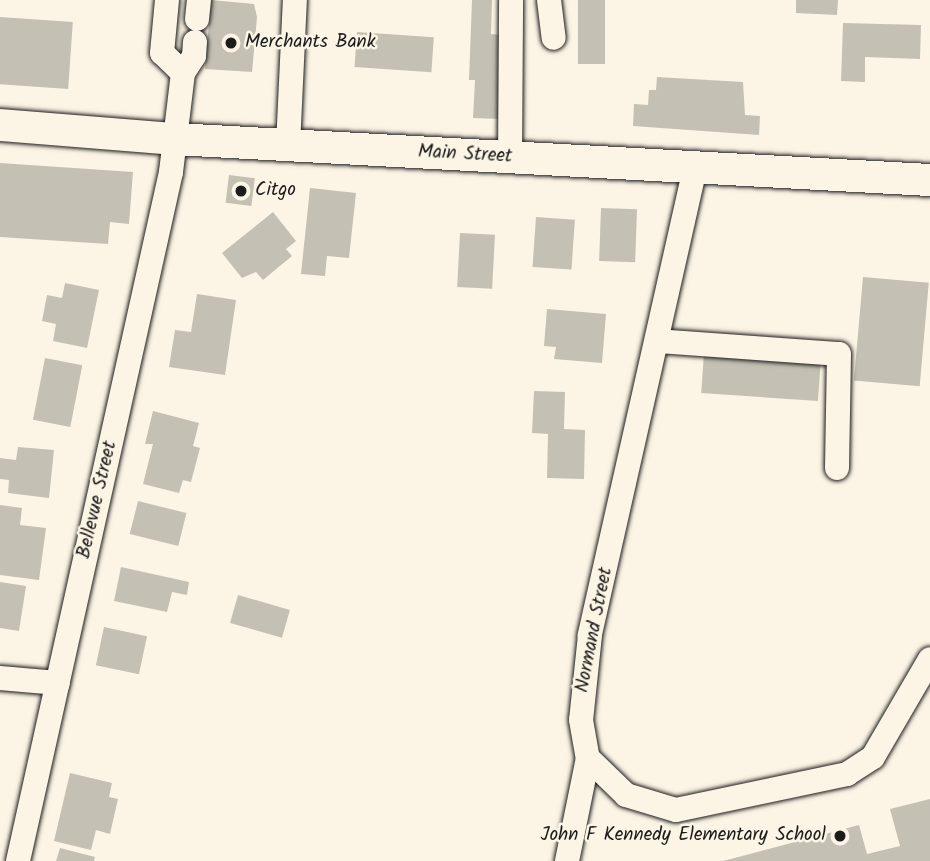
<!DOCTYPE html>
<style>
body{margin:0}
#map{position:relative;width:930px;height:861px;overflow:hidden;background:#fcf5e5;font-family:Kalam,sans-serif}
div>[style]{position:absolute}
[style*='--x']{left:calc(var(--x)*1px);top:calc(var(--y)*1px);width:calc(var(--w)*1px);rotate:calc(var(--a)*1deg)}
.building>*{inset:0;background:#c4c0b3;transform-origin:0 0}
.roads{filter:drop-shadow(0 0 2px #1c1c1c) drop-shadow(0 0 2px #1c1c1c)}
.minor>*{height:24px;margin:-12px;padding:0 12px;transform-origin:12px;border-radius:12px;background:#fcf5e5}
.major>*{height:32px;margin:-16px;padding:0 16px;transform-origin:16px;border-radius:16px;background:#fcf5e5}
.dots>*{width:19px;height:19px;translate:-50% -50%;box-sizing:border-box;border:4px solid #fcf5e5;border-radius:50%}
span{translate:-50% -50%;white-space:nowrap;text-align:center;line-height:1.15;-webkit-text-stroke:5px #fcf5e5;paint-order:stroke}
.poi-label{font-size:19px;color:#1c1c1c}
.left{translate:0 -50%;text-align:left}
.right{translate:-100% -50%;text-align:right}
.street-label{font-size:19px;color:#1c1c1c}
</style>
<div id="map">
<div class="building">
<div style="clip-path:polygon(211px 0,254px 4px,257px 17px,252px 72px,205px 69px)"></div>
<div style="clip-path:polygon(472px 0,492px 0,491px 34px,502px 35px,500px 119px,473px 118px,475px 80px,469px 80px)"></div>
<div style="left:578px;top:0;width:27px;height:64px"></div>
<div style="clip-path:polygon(796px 0,838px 0,837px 15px,796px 13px)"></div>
<div style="left:0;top:17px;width:73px;height:67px;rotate:4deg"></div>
<div style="clip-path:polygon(843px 23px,921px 25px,920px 59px,865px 57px,865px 82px,841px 81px)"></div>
<div style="left:357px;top:32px;width:77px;height:35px;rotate:4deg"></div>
<div style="clip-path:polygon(657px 77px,743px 82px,745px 115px,760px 116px,759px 135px,633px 126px,634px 104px,648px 105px,649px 90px,656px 90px)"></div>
<div style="clip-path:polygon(0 163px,133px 172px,129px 224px,110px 222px,108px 244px,0 237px)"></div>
<div style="left:229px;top:175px;width:26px;height:28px;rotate:7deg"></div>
<div style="clip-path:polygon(310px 188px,356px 193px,349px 258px,327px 256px,325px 276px,301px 274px)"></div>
<div style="left:601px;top:208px;width:36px;height:53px;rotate:2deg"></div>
<div style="clip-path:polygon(273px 212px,296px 241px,286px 249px,292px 256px,263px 280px,256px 272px,242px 278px,222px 253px)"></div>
<div style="left:536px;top:217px;width:39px;height:50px;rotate:4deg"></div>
<div style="left:460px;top:233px;width:35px;height:54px;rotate:3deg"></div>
<div style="left:863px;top:277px;width:66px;height:104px;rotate:5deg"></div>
<div style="clip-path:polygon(65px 283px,99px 290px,87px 348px,53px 341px,56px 324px,42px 321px,47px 295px,62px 298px)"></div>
<div style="clip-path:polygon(197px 294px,236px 300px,225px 375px,169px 367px,175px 330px,191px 332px)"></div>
<div style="clip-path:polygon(547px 309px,606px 314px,602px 363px,554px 359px,556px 347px,544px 346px)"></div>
<div style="left:704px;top:353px;width:117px;height:40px;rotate:4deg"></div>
<div style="left:45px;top:358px;width:38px;height:63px;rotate:11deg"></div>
<div style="clip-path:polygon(534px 391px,565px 392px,564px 429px,585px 430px,584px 479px,547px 478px,548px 434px,532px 433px)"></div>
<div style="clip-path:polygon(153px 411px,199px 423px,193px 446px,200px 448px,191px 482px,183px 480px,179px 493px,143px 484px,153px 444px,145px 444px)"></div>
<div style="clip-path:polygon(18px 447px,54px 450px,49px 498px,8px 493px,9px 480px,0 479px,0 458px,16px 460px)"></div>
<div style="left:138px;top:501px;width:50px;height:34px;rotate:14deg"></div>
<div style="clip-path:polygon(0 505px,22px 508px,20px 525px,46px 528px,39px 580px,0 575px)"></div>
<div style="clip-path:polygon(121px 567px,189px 582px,187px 595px,172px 592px,167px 612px,114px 601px)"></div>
<div style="clip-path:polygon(0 582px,26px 586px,19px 631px,0 628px)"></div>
<div style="left:238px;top:595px;width:54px;height:29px;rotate:16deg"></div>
<div style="left:104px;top:627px;width:44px;height:39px;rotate:12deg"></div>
<div style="clip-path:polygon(70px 773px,112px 783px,109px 797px,118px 799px,110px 834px,96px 830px,91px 850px,54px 841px)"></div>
<div style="clip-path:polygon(930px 799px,930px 861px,723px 861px,859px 825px,867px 854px,900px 846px,890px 809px)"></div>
<div style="clip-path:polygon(60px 848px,95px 857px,94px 861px,56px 861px)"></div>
</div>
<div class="roads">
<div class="minor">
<div style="--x:549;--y:0;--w:38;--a:83"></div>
<div style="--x:197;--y:19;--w:19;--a:-84"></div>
<div style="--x:183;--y:73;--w:20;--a:-57"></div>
<div style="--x:194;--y:56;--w:14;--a:-86"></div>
<div style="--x:288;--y:146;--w:146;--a:-87.3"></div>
<div style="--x:510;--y:157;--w:157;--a:-89.6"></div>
<div style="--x:695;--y:168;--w:479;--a:102.7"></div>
<div style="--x:590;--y:635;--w:85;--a:96"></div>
<div style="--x:581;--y:720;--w:39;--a:80"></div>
<div style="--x:588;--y:758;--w:53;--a:44.2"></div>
<div style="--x:626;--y:795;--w:52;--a:16.7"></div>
<div style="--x:676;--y:810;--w:175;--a:-11.9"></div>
<div style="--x:847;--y:774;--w:31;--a:-33"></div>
<div style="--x:873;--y:757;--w:113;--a:-59.8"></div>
<div style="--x:657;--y:341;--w:182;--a:4.1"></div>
<div style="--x:839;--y:354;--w:114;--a:91"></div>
<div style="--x:0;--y:678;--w:58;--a:4.9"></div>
<div style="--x:18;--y:861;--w:706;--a:-77.48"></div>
<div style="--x:171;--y:172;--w:100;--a:-83.1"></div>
<div style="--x:183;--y:73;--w:29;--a:-136"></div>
<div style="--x:162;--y:53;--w:53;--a:-84.6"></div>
<div style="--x:567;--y:861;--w:105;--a:-78.5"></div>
</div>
<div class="major">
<div style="--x:0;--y:125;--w:176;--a:4.6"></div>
<div style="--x:175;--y:139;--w:756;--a:3.11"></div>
</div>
</div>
<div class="dots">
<div style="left:231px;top:43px;background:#1c1c1c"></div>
<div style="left:241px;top:191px;background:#1c1c1c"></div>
<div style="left:840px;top:836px;background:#1c1c1c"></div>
</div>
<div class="poi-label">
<span class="left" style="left:245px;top:43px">Merchants Bank</span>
<span class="left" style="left:255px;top:191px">Citgo</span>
<span class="right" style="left:826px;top:836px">John F Kennedy Elementary School</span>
</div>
<div class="street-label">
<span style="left:465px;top:155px;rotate:3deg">Main Street</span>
<span style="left:98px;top:500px;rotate:-77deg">Bellevue Street</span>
<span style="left:595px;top:630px;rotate:-79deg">Normand Street</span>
</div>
</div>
